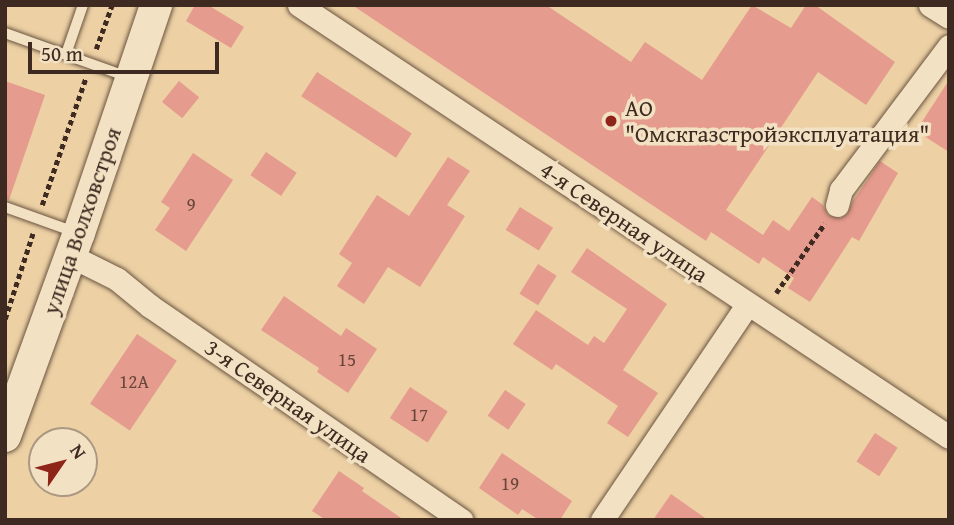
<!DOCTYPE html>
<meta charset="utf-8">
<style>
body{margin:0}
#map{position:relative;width:954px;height:525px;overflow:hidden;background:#edd1a4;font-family:"Gentium Book Plus",serif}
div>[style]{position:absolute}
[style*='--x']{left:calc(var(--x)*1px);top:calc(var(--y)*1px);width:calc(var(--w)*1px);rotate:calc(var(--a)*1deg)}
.building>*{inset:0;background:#e59b8d;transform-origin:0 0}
.path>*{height:4.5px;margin-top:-2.25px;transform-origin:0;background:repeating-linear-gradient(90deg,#3e2a20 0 5px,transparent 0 8.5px)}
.roads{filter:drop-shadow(0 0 2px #6a5441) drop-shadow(0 0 2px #6a5441)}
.lane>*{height:10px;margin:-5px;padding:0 5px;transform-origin:5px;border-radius:5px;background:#f3e1c4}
.street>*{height:23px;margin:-11.5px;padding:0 11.5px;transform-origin:11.5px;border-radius:11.5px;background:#f3e1c4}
.secondary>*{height:32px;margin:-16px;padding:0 16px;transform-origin:16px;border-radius:16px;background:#f3e1c4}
.dots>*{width:19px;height:19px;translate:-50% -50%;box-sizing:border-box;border:4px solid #f3e1c4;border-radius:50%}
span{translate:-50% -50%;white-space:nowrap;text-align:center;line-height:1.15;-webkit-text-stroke:7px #f3e1c4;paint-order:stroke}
.number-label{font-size:19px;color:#68463b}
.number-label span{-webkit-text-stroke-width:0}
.poi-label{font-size:23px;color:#3e2a20}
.left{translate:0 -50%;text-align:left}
.street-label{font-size:23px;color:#3e2a20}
.frame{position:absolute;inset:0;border:7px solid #3e2a20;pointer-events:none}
.north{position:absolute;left:28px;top:427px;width:70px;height:70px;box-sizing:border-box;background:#f3e1c4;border:2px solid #ab9882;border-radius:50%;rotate:55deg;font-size:19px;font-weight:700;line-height:28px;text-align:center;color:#3e2a20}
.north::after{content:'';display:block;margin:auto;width:24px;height:32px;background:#8f2418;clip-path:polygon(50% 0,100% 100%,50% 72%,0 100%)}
.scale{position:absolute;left:28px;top:42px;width:191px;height:32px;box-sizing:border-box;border:4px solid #3e2a20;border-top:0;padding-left:9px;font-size:21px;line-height:24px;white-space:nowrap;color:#3e2a20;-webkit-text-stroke:5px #f3e1c4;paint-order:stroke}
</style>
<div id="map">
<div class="building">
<div style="clip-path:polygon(195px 5px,208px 5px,244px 27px,231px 48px,186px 21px)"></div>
<div style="clip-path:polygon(352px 5px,546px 5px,631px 62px,645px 42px,702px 80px,752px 5px,791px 28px,806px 5px,815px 5px,895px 62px,866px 105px,818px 72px,726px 210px,763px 235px,773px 220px,789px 231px,812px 197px,823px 205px,828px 215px,841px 218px,847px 214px,853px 201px,880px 161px,898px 173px,859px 241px,852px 237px,810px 302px,788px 288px,794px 278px,763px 257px,759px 264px,711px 232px,706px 241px)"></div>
<div style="left:317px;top:72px;width:113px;height:29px;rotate:33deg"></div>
<div style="clip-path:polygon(949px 80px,949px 152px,916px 131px)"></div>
<div style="clip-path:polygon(5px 81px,45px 95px,9px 200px,5px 199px)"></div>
<div style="left:179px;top:81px;width:26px;height:27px;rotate:39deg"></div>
<div style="left:266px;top:152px;width:37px;height:28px;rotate:34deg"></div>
<div style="clip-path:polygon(193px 153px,233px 180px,186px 251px,155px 230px,170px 208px,161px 202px)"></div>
<div style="clip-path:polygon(448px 157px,470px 171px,447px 205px,465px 216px,420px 287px,388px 267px,364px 304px,337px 286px,352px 263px,339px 254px,377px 195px,409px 216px)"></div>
<div style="left:520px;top:207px;width:39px;height:27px;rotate:32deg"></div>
<div style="clip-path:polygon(587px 248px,667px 304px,623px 370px,658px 393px,628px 437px,607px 423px,618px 406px,556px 364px,552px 370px,513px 344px,536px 310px,588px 345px,594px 336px,604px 343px,627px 309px,571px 272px)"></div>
<div style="left:538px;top:264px;width:22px;height:35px;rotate:32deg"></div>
<div style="clip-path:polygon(284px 296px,341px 336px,346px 328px,377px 349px,348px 393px,317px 372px,319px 368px,261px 330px)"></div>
<div style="left:137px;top:334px;width:48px;height:84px;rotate:34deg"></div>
<div style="left:410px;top:387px;width:45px;height:37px;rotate:33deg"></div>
<div style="left:505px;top:390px;width:25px;height:31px;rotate:34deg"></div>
<div style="left:875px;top:433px;width:27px;height:34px;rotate:33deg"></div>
<div style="clip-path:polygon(502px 453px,572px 501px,560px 520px,539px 520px,522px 509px,518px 515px,479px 488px)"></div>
<div style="clip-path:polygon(339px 471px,364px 488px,362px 491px,404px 520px,326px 520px,312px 511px)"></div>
<div style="clip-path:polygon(671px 494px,708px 520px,653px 520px)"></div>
</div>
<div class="path">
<div style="--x:96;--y:49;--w:47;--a:-70"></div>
<div style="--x:42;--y:205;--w:135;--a:-71"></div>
<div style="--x:776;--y:293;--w:85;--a:-55"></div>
<div style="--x:5;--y:319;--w:90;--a:-72"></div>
</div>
<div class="roads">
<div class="lane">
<div style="--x:5;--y:33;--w:131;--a:19.7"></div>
<div style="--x:66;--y:54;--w:52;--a:-70.9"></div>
<div style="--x:5;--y:207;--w:74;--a:19.7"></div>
</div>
<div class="street">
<div style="--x:299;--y:5;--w:780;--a:33.61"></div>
<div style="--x:930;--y:5;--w:22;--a:32"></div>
<div style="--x:837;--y:205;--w:16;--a:-75"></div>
<div style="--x:841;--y:190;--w:180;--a:-53.1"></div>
<div style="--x:71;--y:256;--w:51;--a:26.6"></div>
<div style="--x:117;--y:279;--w:43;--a:39.3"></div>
<div style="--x:150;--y:306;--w:378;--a:34.5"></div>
<div style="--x:602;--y:520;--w:259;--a:-56"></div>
</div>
<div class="secondary">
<div style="--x:5;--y:436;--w:216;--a:-70"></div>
<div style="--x:79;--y:233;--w:241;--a:-71.3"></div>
</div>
</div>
<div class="dots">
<div style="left:611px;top:121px;background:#8f2418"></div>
</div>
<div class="number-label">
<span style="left:191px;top:205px">9</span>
<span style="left:347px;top:360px">15</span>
<span style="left:134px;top:382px">12А</span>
<span style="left:419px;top:415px">17</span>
<span style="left:510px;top:484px">19</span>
</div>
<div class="poi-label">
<span class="left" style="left:625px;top:121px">АО<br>"Омскгазстройэксплуатация"</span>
</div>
<div class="street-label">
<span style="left:82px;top:221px;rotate:-71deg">улица Волховстроя</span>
<span style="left:624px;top:222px;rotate:34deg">4-я Северная улица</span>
<span style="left:288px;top:401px;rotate:35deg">3-я Северная улица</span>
</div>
<div class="frame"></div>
<div class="north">N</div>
<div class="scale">50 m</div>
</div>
